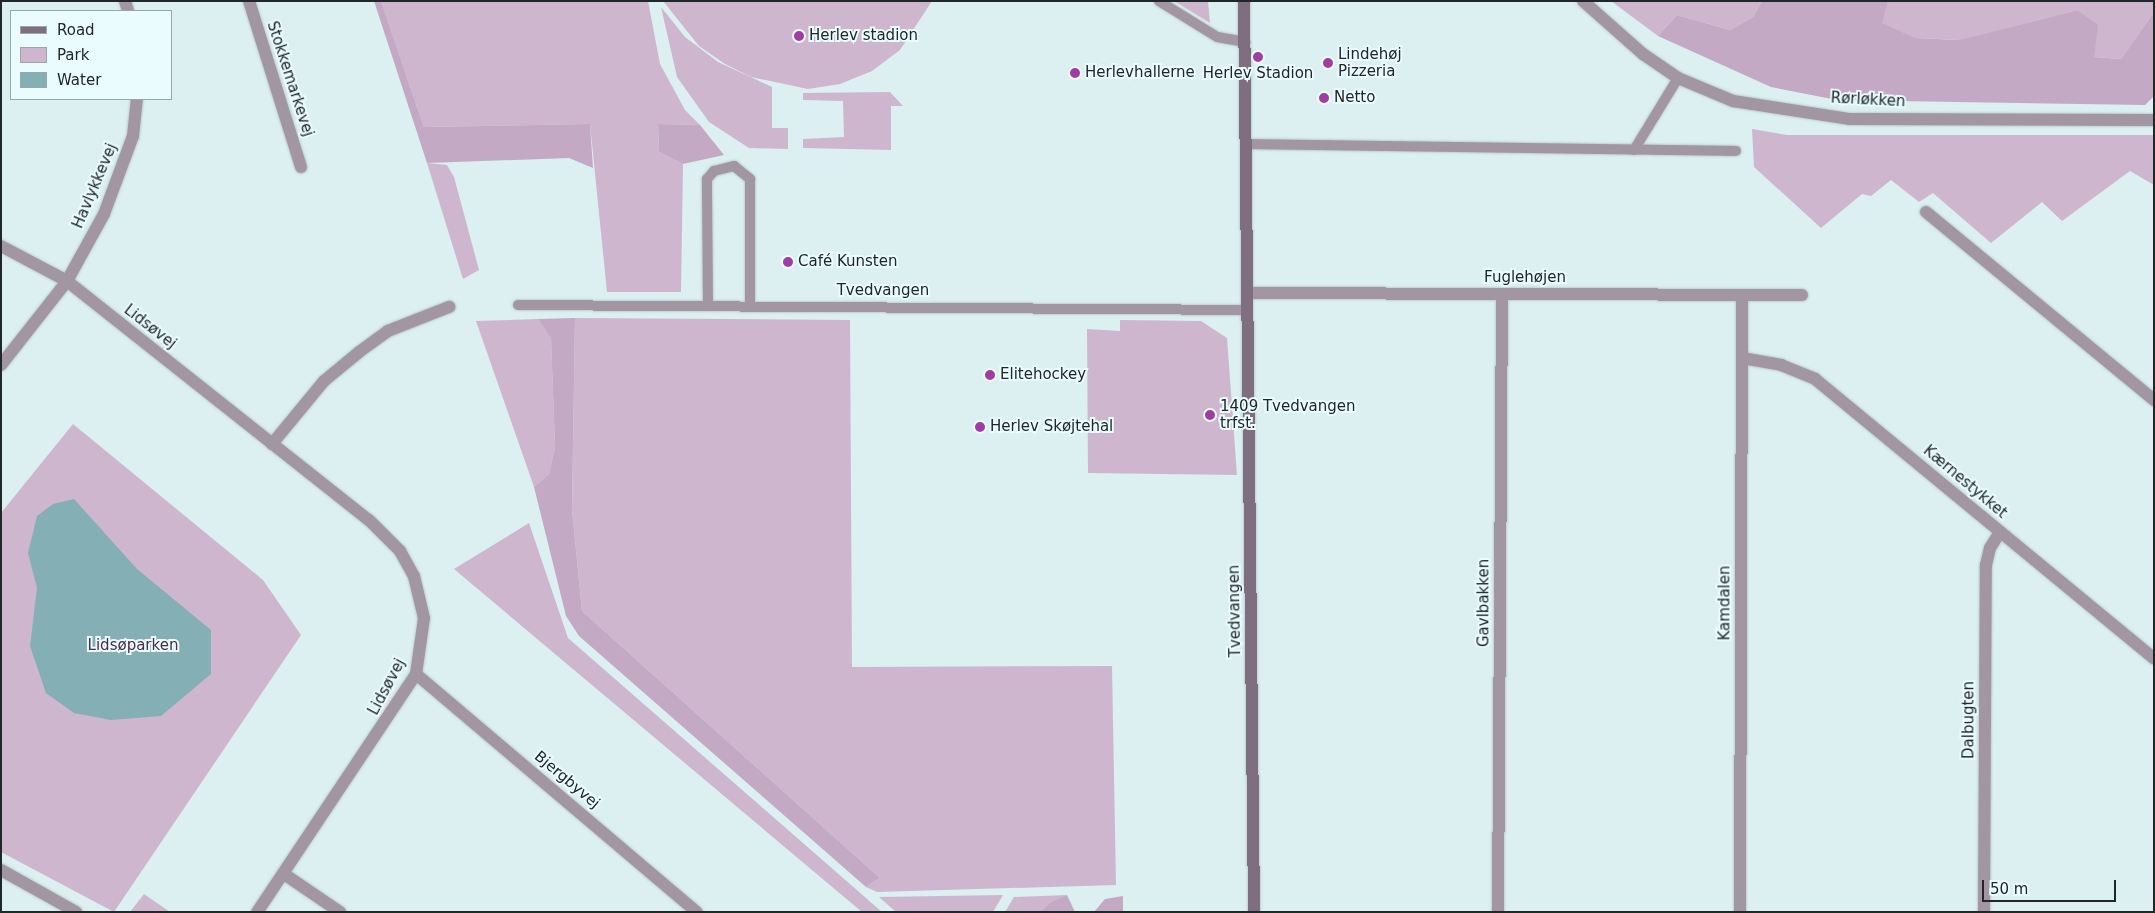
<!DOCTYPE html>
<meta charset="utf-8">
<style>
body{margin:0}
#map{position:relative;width:2155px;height:913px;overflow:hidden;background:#dceff1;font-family:"DejaVu Sans",sans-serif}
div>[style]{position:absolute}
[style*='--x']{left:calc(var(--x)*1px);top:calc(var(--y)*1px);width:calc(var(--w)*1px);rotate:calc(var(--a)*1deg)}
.green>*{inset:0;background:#cfb6cf}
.forest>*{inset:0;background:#c3a9c3}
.water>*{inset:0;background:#84afb4}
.roads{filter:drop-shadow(0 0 1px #bacbcd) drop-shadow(0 0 1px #bacbcd)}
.lane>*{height:10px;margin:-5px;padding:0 5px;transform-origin:5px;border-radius:5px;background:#a296a2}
.street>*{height:12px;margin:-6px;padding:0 6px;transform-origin:6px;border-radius:6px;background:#a296a2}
.secondary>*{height:12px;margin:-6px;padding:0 6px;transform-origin:6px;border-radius:6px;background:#7f6e7f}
.dots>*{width:14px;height:14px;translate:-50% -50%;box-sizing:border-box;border:2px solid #eafcfe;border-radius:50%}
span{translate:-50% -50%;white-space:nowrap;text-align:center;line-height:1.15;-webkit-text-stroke:4px #eafcfe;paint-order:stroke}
.poi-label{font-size:15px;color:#202728}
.left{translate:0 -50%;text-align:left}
.street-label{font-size:15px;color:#202728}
.park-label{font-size:15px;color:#4c294d}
.frame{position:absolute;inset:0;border:2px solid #202728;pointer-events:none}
.legend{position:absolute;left:10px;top:10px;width:162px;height:90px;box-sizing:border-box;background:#eafcfe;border:1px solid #99a7a8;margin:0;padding:6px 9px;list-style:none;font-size:15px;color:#202728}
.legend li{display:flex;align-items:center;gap:10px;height:25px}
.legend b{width:25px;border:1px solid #99a7a8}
.scale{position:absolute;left:1982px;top:880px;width:134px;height:22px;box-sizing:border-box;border:2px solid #202728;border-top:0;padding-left:6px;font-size:15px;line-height:18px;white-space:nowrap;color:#202728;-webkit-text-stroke:4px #eafcfe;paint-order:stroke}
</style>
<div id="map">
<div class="green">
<div style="clip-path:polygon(381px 1px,648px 1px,660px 64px,685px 110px,700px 125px,658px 124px,659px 152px,683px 164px,681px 292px,607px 292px,590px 124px,424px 127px)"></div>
<div style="clip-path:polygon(663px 1px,932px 1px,900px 50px,872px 71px,840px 84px,808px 89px,751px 77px,725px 64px,699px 46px)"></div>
<div style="clip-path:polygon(1174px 1px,1208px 1px,1210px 23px)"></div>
<div style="clip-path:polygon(1611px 1px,1705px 2px,1762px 1px,1753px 17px,1730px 30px,1677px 15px,1658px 36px)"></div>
<div style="clip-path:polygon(1888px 1px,2154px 1px,2154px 12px,2121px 59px,2094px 57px,2077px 10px,1960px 40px,1916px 38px,1881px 23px)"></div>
<div style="clip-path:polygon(661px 7px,685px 37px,718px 62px,772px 87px,772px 128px,788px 128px,788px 149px,749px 148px,709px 122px,677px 77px)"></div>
<div style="clip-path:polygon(890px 92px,903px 106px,891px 106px,891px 150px,803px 148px,803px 139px,844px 137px,843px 101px,803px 100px,803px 93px)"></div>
<div style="clip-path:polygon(1752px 129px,1787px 135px,2154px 135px,2154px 185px,2130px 171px,2062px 221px,2042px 202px,1991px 243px,1933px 193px,1919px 202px,1891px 180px,1871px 196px,1862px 194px,1821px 228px,1754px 167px)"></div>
<div style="clip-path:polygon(427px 163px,447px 165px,454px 177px,479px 270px,463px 279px)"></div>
<div style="clip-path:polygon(575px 318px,850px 320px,852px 667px,1112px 666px,1116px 885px,877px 892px,866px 887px,880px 878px,582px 611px,572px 509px)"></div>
<div style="clip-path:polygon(538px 319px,551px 337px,555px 447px,549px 474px,534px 487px,476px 321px)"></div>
<div style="clip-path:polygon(1120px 320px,1201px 321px,1227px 338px,1237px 475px,1088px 473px,1087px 329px,1120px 331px)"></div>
<div style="clip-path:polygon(73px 424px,263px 580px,301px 635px,114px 912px,1px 852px,1px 513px)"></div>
<div style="clip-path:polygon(529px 523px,568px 638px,882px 912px,862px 912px,454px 569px)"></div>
<div style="clip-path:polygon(144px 894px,170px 912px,130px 912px)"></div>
<div style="clip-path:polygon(1003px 895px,993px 912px,896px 912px,879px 897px)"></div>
<div style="clip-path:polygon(1067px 895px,1041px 912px,1005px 912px,1014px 897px)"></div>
</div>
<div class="forest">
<div style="clip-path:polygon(374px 1px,381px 1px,424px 127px,590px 124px,593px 168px,569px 158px,427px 163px)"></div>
<div style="clip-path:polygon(1762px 1px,1888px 1px,1882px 23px,1916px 38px,1959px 40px,2077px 10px,2098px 25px,2094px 57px,2121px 59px,2154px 12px,2154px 96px,2145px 105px,1837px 100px,1771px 87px,1658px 36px,1677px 15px,1730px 30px,1753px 17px)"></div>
<div style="clip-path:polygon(658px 124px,700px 125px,724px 155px,683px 164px,659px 152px)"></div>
<div style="clip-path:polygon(575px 318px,572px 509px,582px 611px,880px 878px,866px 887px,579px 636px,566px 616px,534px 487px,549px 474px,555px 447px,551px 338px,538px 319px)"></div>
<div style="clip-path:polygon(1067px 895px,1075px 912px,1041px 912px,1050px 903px)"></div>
<div style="clip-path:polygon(1123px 896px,1123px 912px,1094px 912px,1105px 899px)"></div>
</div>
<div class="water">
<div style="clip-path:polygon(74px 499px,137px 569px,211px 630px,211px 674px,161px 716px,111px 720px,74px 713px,46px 693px,30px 646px,37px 588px,28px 553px,37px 516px,53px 504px)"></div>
</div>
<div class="roads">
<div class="lane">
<div style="--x:1159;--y:1;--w:68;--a:31.8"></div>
<div style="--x:1217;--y:37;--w:29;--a:10"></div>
<div style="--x:1248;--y:144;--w:488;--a:0.8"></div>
<div style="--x:1634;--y:150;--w:84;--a:-58.6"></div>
<div style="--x:518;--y:305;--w:729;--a:0.39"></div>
<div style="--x:708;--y:306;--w:127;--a:-90.5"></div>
<div style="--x:707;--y:179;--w:11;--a:-49"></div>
<div style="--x:714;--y:171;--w:21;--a:-14"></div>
<div style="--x:734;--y:166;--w:21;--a:39"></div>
<div style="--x:750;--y:179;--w:127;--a:90"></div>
</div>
<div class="street">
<div style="--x:125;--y:1;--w:10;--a:73"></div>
<div style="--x:249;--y:1;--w:174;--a:72.6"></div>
<div style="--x:1583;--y:1;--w:80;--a:41.5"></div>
<div style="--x:1643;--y:54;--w:42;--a:34.4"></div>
<div style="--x:1678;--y:78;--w:60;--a:22.7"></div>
<div style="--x:1733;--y:101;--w:117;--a:8.8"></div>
<div style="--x:1849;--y:119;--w:305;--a:0.2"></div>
<div style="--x:1926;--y:212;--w:296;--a:39.5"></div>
<div style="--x:1;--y:246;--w:75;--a:27.9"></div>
<div style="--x:67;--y:281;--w:385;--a:38.4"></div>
<div style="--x:369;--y:520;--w:44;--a:45"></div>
<div style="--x:400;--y:551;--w:29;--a:61"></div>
<div style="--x:414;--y:576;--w:43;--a:76.6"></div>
<div style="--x:424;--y:618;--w:57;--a:98.1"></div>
<div style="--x:416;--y:674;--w:286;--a:123.7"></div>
<div style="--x:1247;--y:293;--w:555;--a:0.21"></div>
<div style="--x:1742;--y:358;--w:40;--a:10"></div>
<div style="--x:1781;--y:365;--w:37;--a:22"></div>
<div style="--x:1815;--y:379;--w:439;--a:39.5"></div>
<div style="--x:1;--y:365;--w:107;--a:-51.8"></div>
<div style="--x:67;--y:281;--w:77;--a:-61.1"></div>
<div style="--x:104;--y:214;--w:83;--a:-69.6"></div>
<div style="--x:133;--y:136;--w:37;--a:-84"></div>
<div style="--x:272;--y:444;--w:82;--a:-50.5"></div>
<div style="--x:324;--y:381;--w:45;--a:-39.6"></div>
<div style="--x:359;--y:352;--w:36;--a:-36"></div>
<div style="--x:388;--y:331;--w:66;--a:-21.5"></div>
<div style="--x:416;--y:674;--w:368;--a:40.3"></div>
<div style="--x:1;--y:870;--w:86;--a:29.2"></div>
<div style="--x:284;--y:874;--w:68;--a:34.2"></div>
<div style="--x:1498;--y:912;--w:618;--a:-89.63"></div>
<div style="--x:1740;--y:912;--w:617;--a:-89.81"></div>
<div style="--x:1984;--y:912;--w:347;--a:-89.7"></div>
<div style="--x:1986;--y:565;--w:17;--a:-77"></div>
<div style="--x:1990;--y:548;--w:19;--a:-58"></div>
</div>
<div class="secondary">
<div style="--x:1244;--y:1;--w:911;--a:89.37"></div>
</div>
</div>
<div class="dots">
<div style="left:799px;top:36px;background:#9f3da4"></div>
<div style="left:1258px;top:57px;background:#9f3da4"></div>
<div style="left:1328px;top:63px;background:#9f3da4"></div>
<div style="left:1075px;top:73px;background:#9f3da4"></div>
<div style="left:1324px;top:98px;background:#9f3da4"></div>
<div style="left:788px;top:262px;background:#9f3da4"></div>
<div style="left:990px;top:375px;background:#9f3da4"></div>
<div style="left:1210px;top:415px;background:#9f3da4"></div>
<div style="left:980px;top:427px;background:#9f3da4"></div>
</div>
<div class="poi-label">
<span class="left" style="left:809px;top:36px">Herlev stadion</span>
<span class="left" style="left:1338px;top:63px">Lindehøj<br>Pizzeria</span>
<span class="left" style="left:1085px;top:73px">Herlevhallerne</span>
<span style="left:1258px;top:74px">Herlev Stadion</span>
<span class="left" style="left:1334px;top:98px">Netto</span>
<span class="left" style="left:798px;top:262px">Café Kunsten</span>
<span class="left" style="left:1000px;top:375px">Elitehockey</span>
<span class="left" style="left:1220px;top:415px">1409 Tvedvangen<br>trfst.</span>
<span class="left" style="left:990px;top:427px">Herlev Skøjtehal</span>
</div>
<div class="street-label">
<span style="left:290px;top:79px;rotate:72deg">Stokkemarkevej</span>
<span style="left:1868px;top:100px;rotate:3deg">Rørløkken</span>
<span style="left:95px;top:186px;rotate:-67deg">Havlykkevej</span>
<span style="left:1525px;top:278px">Fuglehøjen</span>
<span style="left:883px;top:291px">Tvedvangen</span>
<span style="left:150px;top:327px;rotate:38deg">Lidsøvej</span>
<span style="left:1965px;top:482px;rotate:40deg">Kærnestykket</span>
<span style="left:1484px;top:603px;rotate:-90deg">Gavlbakken</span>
<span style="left:1725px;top:603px;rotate:-90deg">Kamdalen</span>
<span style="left:1235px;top:611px;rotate:-91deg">Tvedvangen</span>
<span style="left:387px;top:687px;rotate:-62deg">Lidsøvej</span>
<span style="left:1969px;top:720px;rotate:-90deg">Dalbugten</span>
<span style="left:567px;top:780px;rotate:40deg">Bjergbyvej</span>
</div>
<div class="park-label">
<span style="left:133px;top:646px">Lidsøparken</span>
</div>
<div class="frame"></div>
<ul class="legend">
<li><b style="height:6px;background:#7f6e7f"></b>Road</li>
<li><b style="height:14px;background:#cfb6cf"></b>Park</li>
<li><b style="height:14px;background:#84afb4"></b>Water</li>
</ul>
<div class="scale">50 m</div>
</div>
